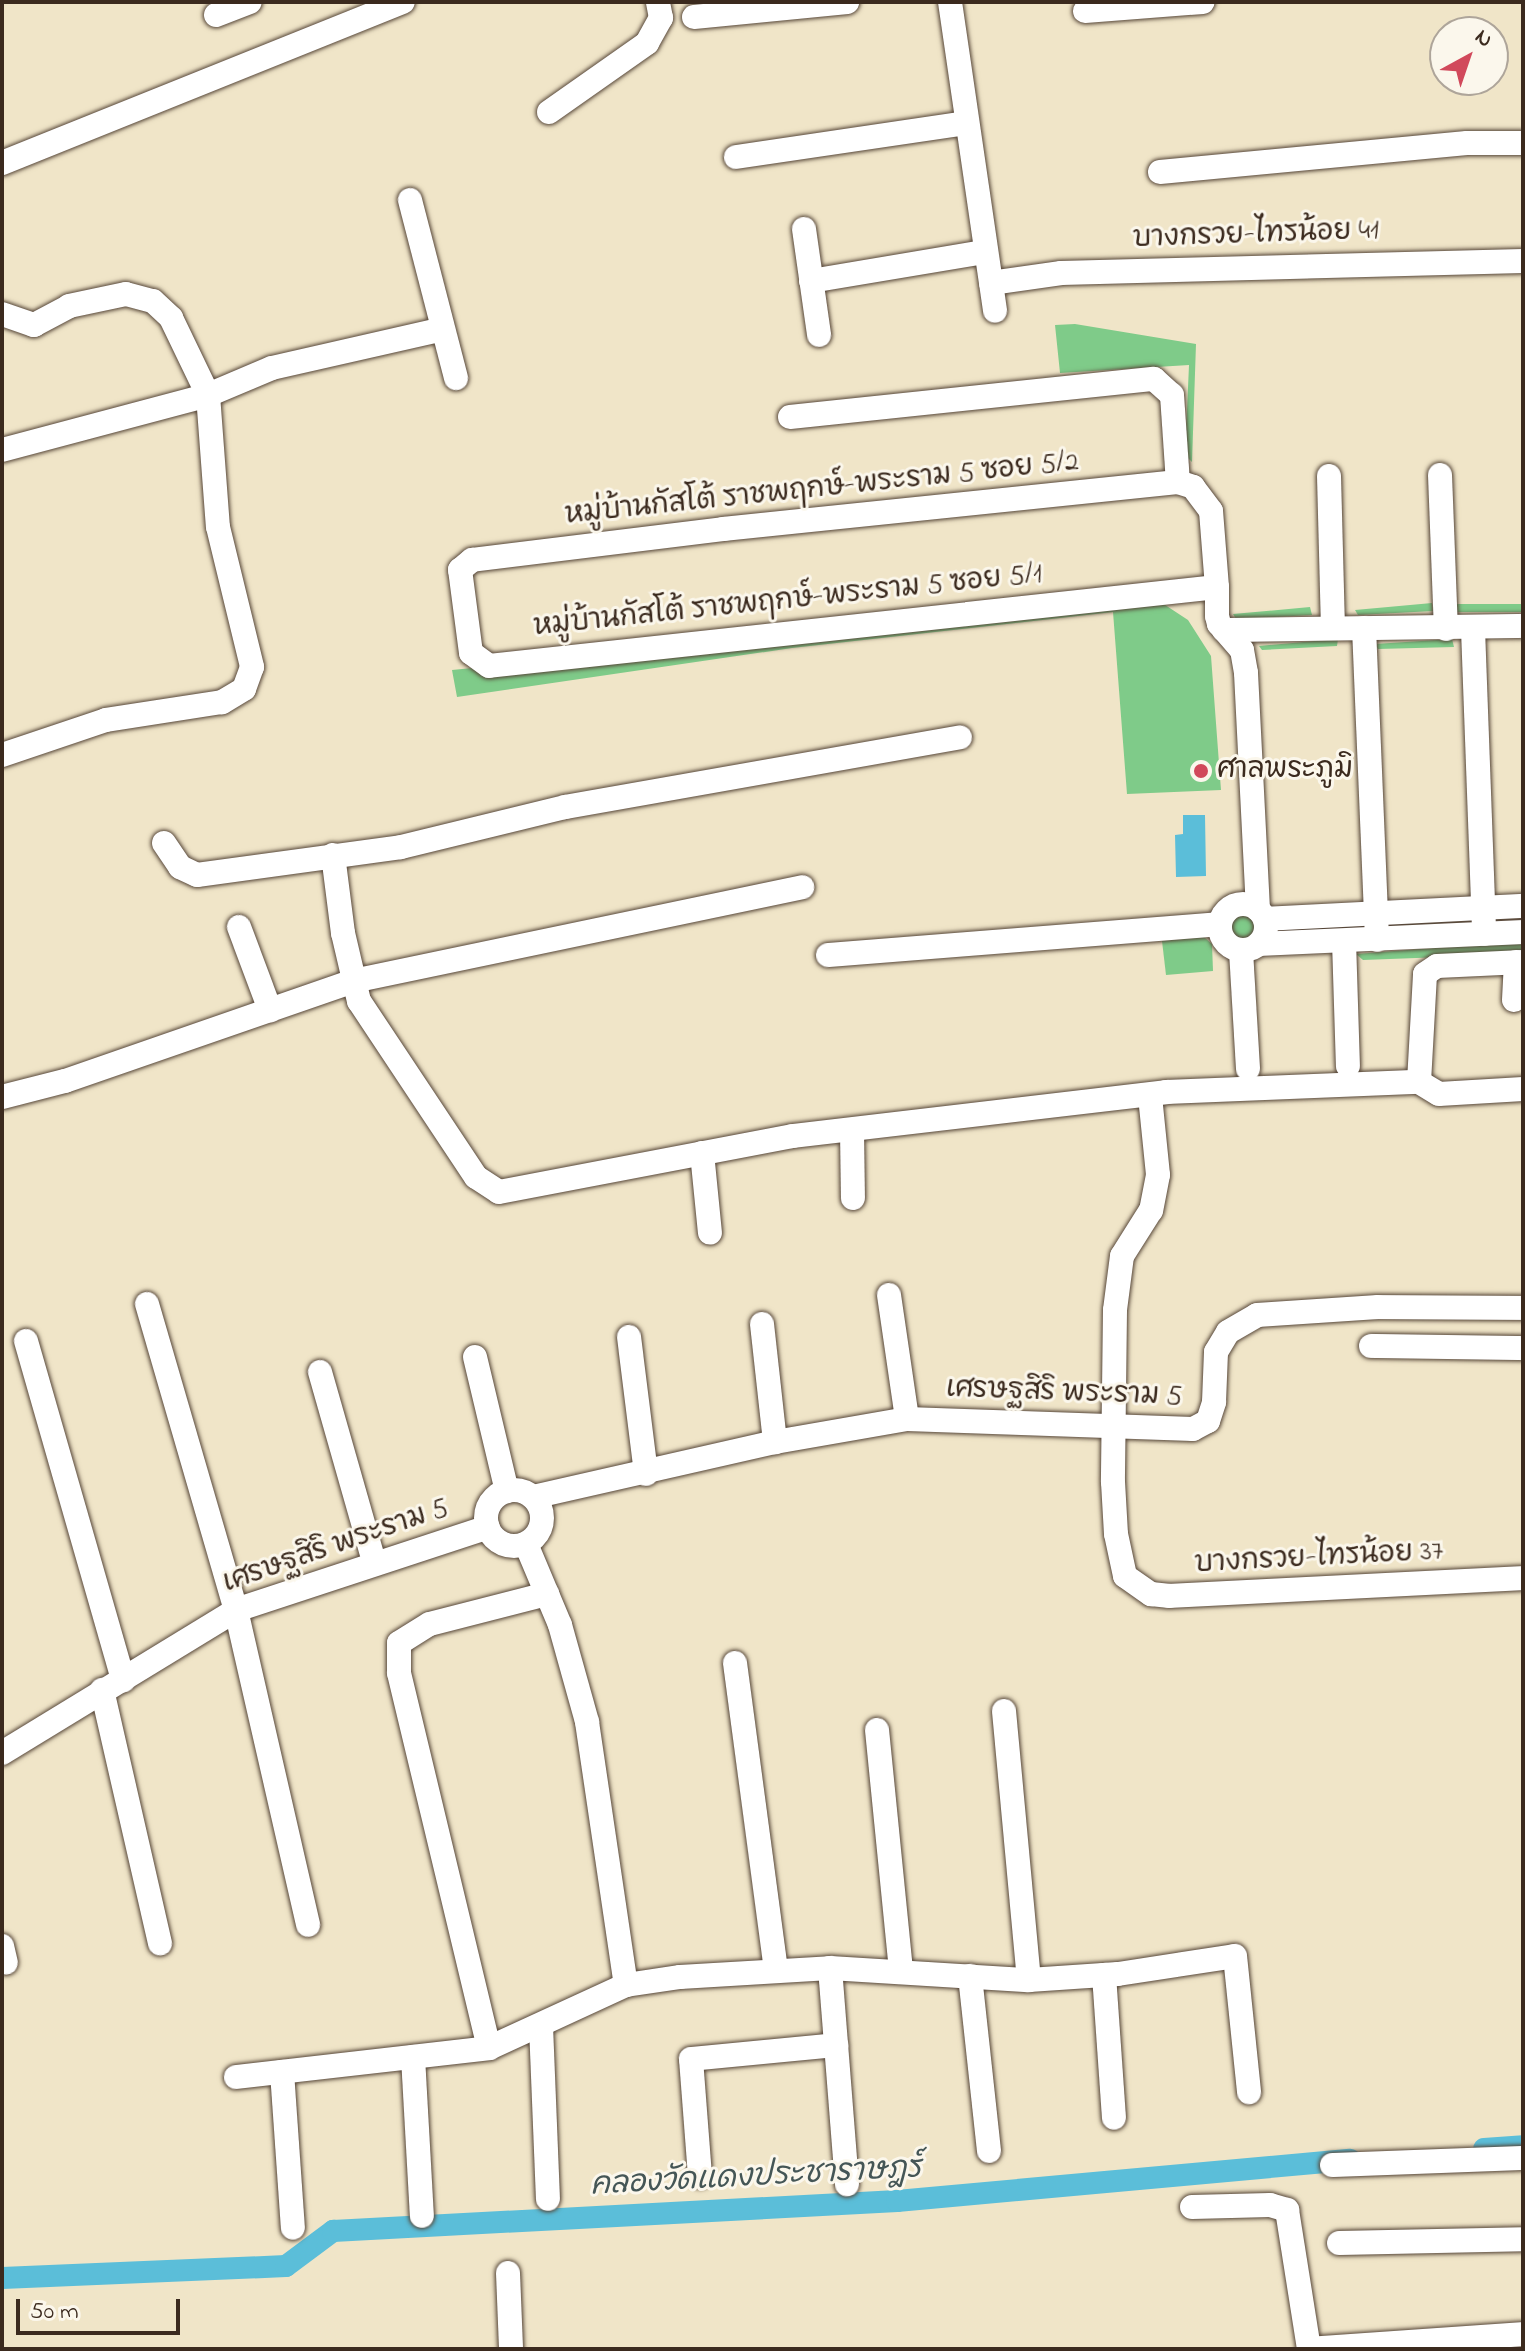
<!DOCTYPE html>
<meta charset="utf-8">
<style>
body{margin:0}
#map{position:relative;width:1525px;height:2351px;overflow:hidden;background:#f0e5c8;font-family:"Indie Flower","Playpen Sans Thai",sans-serif}
div>[style]{position:absolute}
[style*='--x']{left:calc(var(--x)*1px);top:calc(var(--y)*1px);width:calc(var(--w)*1px);rotate:calc(var(--a)*1deg)}
.green>*{inset:0;background:#7fcb89;transform-origin:0 0}
.round{border-radius:50%}
.water>*{inset:0;background:#5bbed9}
.canal>*{height:22px;margin:-11px;padding:0 11px;transform-origin:11px;border-radius:11px;background:#5bbed9}
.roads{filter:drop-shadow(0 0 2px #564638) drop-shadow(0 0 2px #564638)}
.street>*{height:24px;margin:-12px;padding:0 12px;transform-origin:12px;border-radius:12px;background:#fff}
.street>.ring{margin:-12px;padding:0;box-sizing:content-box;background:none;border:24px solid #fff;border-radius:50%}
.dots>*{width:22px;height:22px;translate:-50% -50%;box-sizing:border-box;border:4px solid #fbf7ec;border-radius:50%}
span{translate:-50% -50%;white-space:nowrap;text-align:center;line-height:1.15;-webkit-text-stroke:6px #fbf7ec;paint-order:stroke}
.street-label{font-size:28px;color:#3b2a1e}
.poi-label{font-size:28px;color:#3b2a1e}
.left{translate:0 -50%;text-align:left}
.water-label{font-size:30px;color:#455656;font-style:italic}
.frame{position:absolute;inset:0;border:4px solid #3b2a1e;pointer-events:none}
.north{position:absolute;left:1429px;top:16px;width:80px;height:80px;box-sizing:border-box;background:#fbf7ec;border:2px solid #aea59a;border-radius:50%;rotate:40deg;font-size:22px;font-weight:700;line-height:32px;text-align:center;color:#3b2a1e}
.north::after{content:'';display:block;margin:auto;width:28px;height:36px;background:#d1495b;clip-path:polygon(50% 0,100% 100%,50% 72%,0 100%)}
.scale{position:absolute;left:16px;top:2299px;width:164px;height:36px;box-sizing:border-box;border:4px solid #3b2a1e;border-top:0;padding-left:10px;font-size:24px;line-height:28px;white-space:nowrap;color:#3b2a1e;-webkit-text-stroke:6px #fbf7ec;paint-order:stroke}
</style>
<div id="map">
<div class="green">
<div style="clip-path:polygon(1075px 324px,1196px 344px,1192px 462px,1185px 455px,1189px 365px,1060px 373px,1055px 325px)"></div>
<div style="clip-path:polygon(1156px 599px,1188px 620px,1211px 656px,1221px 790px,1127px 794px,1113px 612px,792px 648px,457px 697px,452px 670px)"></div>
<div style="clip-path:polygon(1432px 603px,1433px 611px,1358px 615px,1355px 610px)"></div>
<div style="left:1523px;top:604px;width:8px;height:71px;rotate:90deg"></div>
<div style="clip-path:polygon(1310px 607px,1312px 615px,1236px 619px,1233px 614px)"></div>
<div style="clip-path:polygon(1338px 639px,1337px 646px,1262px 650px,1259px 646px)"></div>
<div style="clip-path:polygon(1452px 639px,1454px 647px,1378px 649px,1375px 644px)"></div>
<div class="round" style="left:1228px;top:914px;width:28px;height:28px"></div>
<div style="clip-path:polygon(1204px 937px,1212px 944px,1213px 971px,1166px 975px,1162px 941px)"></div>
<div style="clip-path:polygon(1523px 941px,1523px 954px,1363px 960px,1356px 954px)"></div>
</div>
<div class="water">
<div style="clip-path:polygon(1183px 815px,1205px 815px,1206px 876px,1176px 877px,1175px 835px,1183px 834px)"></div>
</div>
<div class="canal">
<div style="--x:1484;--y:2149;--w:39;--a:-4"></div>
<div style="--x:2;--y:2278;--w:284;--a:-2.4"></div>
<div style="--x:286;--y:2266;--w:59;--a:-36.7"></div>
<div style="--x:333;--y:2231;--w:565;--a:-3.04"></div>
<div style="--x:897;--y:2201;--w:455;--a:-5.2"></div>
</div>
<div class="roads">
<div class="street">
<div style="--x:950;--y:2;--w:312;--a:81.7"></div>
<div style="--x:1085;--y:11;--w:118;--a:-4.4"></div>
<div style="--x:216;--y:15;--w:36;--a:-21"></div>
<div style="--x:694;--y:17;--w:154;--a:-5.6"></div>
<div style="--x:549;--y:112;--w:120;--a:-35.1"></div>
<div style="--x:647;--y:43;--w:29;--a:-61"></div>
<div style="--x:661;--y:18;--w:16;--a:-101"></div>
<div style="--x:736;--y:157;--w:232;--a:-8.4"></div>
<div style="--x:2;--y:163;--w:432;--a:-21.9"></div>
<div style="--x:1160;--y:172;--w:308;--a:-5.4"></div>
<div style="--x:1467;--y:143;--w:56;--a:0"></div>
<div style="--x:410;--y:200;--w:184;--a:75.5"></div>
<div style="--x:804;--y:229;--w:107;--a:81.9"></div>
<div style="--x:811;--y:281;--w:176;--a:-9.5"></div>
<div style="--x:991;--y:283;--w:71;--a:-8.1"></div>
<div style="--x:1061;--y:273;--w:462;--a:-1.5"></div>
<div style="--x:2;--y:314;--w:34;--a:19"></div>
<div style="--x:34;--y:325;--w:40;--a:-28"></div>
<div style="--x:69;--y:306;--w:58;--a:-11.9"></div>
<div style="--x:126;--y:294;--w:28;--a:15"></div>
<div style="--x:153;--y:301;--w:25;--a:43"></div>
<div style="--x:171;--y:318;--w:85;--a:64.3"></div>
<div style="--x:208;--y:395;--w:132;--a:85.7"></div>
<div style="--x:218;--y:527;--w:144;--a:76.3"></div>
<div style="--x:252;--y:667;--w:23;--a:110"></div>
<div style="--x:244;--y:689;--w:26;--a:149"></div>
<div style="--x:222;--y:702;--w:117;--a:171.2"></div>
<div style="--x:106;--y:720;--w:110;--a:161.4"></div>
<div style="--x:790;--y:417;--w:366;--a:-6"></div>
<div style="--x:1154;--y:379;--w:24;--a:42"></div>
<div style="--x:1172;--y:395;--w:87;--a:86.1"></div>
<div style="--x:2;--y:450;--w:213;--a:-14.9"></div>
<div style="--x:208;--y:395;--w:69;--a:-22.9"></div>
<div style="--x:272;--y:368;--w:175;--a:-12.8"></div>
<div style="--x:1440;--y:475;--w:154;--a:87.8"></div>
<div style="--x:1329;--y:476;--w:150;--a:88.5"></div>
<div style="--x:1217;--y:587;--w:732;--a:173.81"></div>
<div style="--x:489;--y:666;--w:22;--a:-144"></div>
<div style="--x:471;--y:653;--w:84;--a:-97.5"></div>
<div style="--x:460;--y:570;--w:16;--a:-40"></div>
<div style="--x:472;--y:560;--w:253;--a:-7"></div>
<div style="--x:723;--y:529;--w:457;--a:-5.9"></div>
<div style="--x:1178;--y:482;--w:16;--a:18"></div>
<div style="--x:1193;--y:487;--w:30;--a:53"></div>
<div style="--x:1211;--y:511;--w:76;--a:85.5"></div>
<div style="--x:1217;--y:587;--w:29;--a:90"></div>
<div style="--x:1217;--y:616;--w:8;--a:76"></div>
<div style="--x:1219;--y:624;--w:35;--a:49"></div>
<div style="--x:1242;--y:650;--w:23;--a:80"></div>
<div style="--x:1246;--y:673;--w:237;--a:87.1"></div>
<div style="--x:1364;--y:628;--w:312;--a:87.6"></div>
<div style="--x:1473;--y:629;--w:305;--a:87.9"></div>
<div style="--x:1224;--y:630;--w:299;--a:-0.8"></div>
<div style="--x:164;--y:843;--w:29;--a:56"></div>
<div style="--x:180;--y:867;--w:19;--a:25"></div>
<div style="--x:197;--y:875;--w:206;--a:-7.8"></div>
<div style="--x:401;--y:847;--w:169;--a:-13.7"></div>
<div style="--x:565;--y:807;--w:401;--a:-10"></div>
<div style="--x:333;--y:855;--w:79;--a:82.7"></div>
<div style="--x:343;--y:933;--w:70;--a:76.8"></div>
<div style="--x:359;--y:1001;--w:211;--a:56.4"></div>
<div style="--x:476;--y:1177;--w:27;--a:33"></div>
<div style="--x:499;--y:1192;--w:299;--a:-10.8"></div>
<div style="--x:793;--y:1136;--w:376;--a:-6.7"></div>
<div style="--x:1166;--y:1092;--w:253;--a:-2.3"></div>
<div style="--x:1419;--y:1082;--w:23;--a:31"></div>
<div style="--x:1439;--y:1094;--w:84;--a:-3.4"></div>
<div class="ring" style="left:1220px;top:904px;width:22px;height:22px"></div>
<div style="--x:1265;--y:919;--w:258;--a:-2.9"></div>
<div style="--x:239;--y:927;--w:89;--a:69.5"></div>
<div style="--x:1344;--y:941;--w:125;--a:88.2"></div>
<div style="--x:1259;--y:944;--w:264;--a:-2.6"></div>
<div style="--x:1241;--y:951;--w:118;--a:86.6"></div>
<div style="--x:828;--y:955;--w:392;--a:-4.5"></div>
<div style="--x:1514;--y:1000;--w:38;--a:-87"></div>
<div style="--x:1419;--y:1082;--w:108;--a:-86.8"></div>
<div style="--x:1425;--y:974;--w:14;--a:-34"></div>
<div style="--x:1437;--y:966;--w:86;--a:-2.7"></div>
<div style="--x:1150;--y:1096;--w:79;--a:84.2"></div>
<div style="--x:1158;--y:1175;--w:36;--a:101"></div>
<div style="--x:1151;--y:1210;--w:54;--a:122.2"></div>
<div style="--x:1122;--y:1256;--w:54;--a:97.4"></div>
<div style="--x:1115;--y:1310;--w:172;--a:90.7"></div>
<div style="--x:1113;--y:1482;--w:52;--a:86.7"></div>
<div style="--x:1116;--y:1534;--w:43;--a:77.9"></div>
<div style="--x:1125;--y:1576;--w:32;--a:35"></div>
<div style="--x:1151;--y:1594;--w:19;--a:6"></div>
<div style="--x:1170;--y:1596;--w:353;--a:-2.9"></div>
<div style="--x:2;--y:1097;--w:65;--a:-14.3"></div>
<div style="--x:65;--y:1081;--w:305;--a:-19.1"></div>
<div style="--x:353;--y:981;--w:459;--a:-11.8"></div>
<div style="--x:852;--y:1130;--w:68;--a:89.2"></div>
<div style="--x:702;--y:1153;--w:80;--a:84.3"></div>
<div style="--x:889;--y:1295;--w:125;--a:81.7"></div>
<div style="--x:147;--y:1304;--w:319;--a:73.8"></div>
<div style="--x:236;--y:1610;--w:323;--a:77.1"></div>
<div style="--x:762;--y:1324;--w:119;--a:83.7"></div>
<div style="--x:629;--y:1337;--w:138;--a:82.9"></div>
<div style="--x:26;--y:1341;--w:353;--a:74"></div>
<div style="--x:1371;--y:1346;--w:152;--a:0.8"></div>
<div style="--x:475;--y:1357;--w:138;--a:76.6"></div>
<div style="--x:320;--y:1372;--w:197;--a:74.1"></div>
<div class="ring" style="left:486px;top:1490px;width:32px;height:32px"></div>
<div style="--x:533;--y:1497;--w:248;--a:-12.8"></div>
<div style="--x:775;--y:1442;--w:134;--a:-9.9"></div>
<div style="--x:907;--y:1419;--w:286;--a:2"></div>
<div style="--x:1193;--y:1429;--w:17;--a:-28"></div>
<div style="--x:1208;--y:1421;--w:20;--a:-72"></div>
<div style="--x:1214;--y:1402;--w:50;--a:-87.7"></div>
<div style="--x:1216;--y:1352;--w:23;--a:-59"></div>
<div style="--x:1228;--y:1332;--w:34;--a:-30"></div>
<div style="--x:1257;--y:1315;--w:121;--a:-3.8"></div>
<div style="--x:1378;--y:1307;--w:145;--a:0.4"></div>
<div style="--x:526;--y:1544;--w:88;--a:67.2"></div>
<div style="--x:560;--y:1625;--w:101;--a:74.4"></div>
<div style="--x:587;--y:1722;--w:266;--a:81.6"></div>
<div style="--x:735;--y:1663;--w:309;--a:82.4"></div>
<div style="--x:102;--y:1690;--w:260;--a:77.1"></div>
<div style="--x:1004;--y:1711;--w:270;--a:84.7"></div>
<div style="--x:877;--y:1730;--w:243;--a:84.3"></div>
<div style="--x:2;--y:1753;--w:274;--a:-31.4"></div>
<div style="--x:236;--y:1610;--w:265;--a:-18.2"></div>
<div style="--x:2;--y:1946;--w:17;--a:77"></div>
<div style="--x:830;--y:1968;--w:217;--a:85.5"></div>
<div style="--x:1104;--y:1975;--w:143;--a:86"></div>
<div style="--x:970;--y:1976;--w:176;--a:83.8"></div>
<div style="--x:541;--y:2026;--w:173;--a:87.7"></div>
<div style="--x:489;--y:2048;--w:386;--a:-103.5"></div>
<div style="--x:399;--y:1673;--w:30;--a:-90"></div>
<div style="--x:399;--y:1643;--w:36;--a:-32"></div>
<div style="--x:430;--y:1624;--w:121;--a:-14.4"></div>
<div style="--x:413;--y:2057;--w:159;--a:86.8"></div>
<div style="--x:282;--y:2072;--w:156;--a:86"></div>
<div style="--x:236;--y:2077;--w:255;--a:-6.5"></div>
<div style="--x:489;--y:2048;--w:151;--a:-24.7"></div>
<div style="--x:626;--y:1985;--w:55;--a:-8.4"></div>
<div style="--x:680;--y:1977;--w:150;--a:-3.4"></div>
<div style="--x:830;--y:1968;--w:199;--a:3.5"></div>
<div style="--x:1029;--y:1980;--w:89;--a:-3.9"></div>
<div style="--x:1118;--y:1974;--w:118;--a:-8.7"></div>
<div style="--x:1235;--y:1956;--w:137;--a:84.1"></div>
<div style="--x:1332;--y:2165;--w:191;--a:-2.1"></div>
<div style="--x:700;--y:2176;--w:117;--a:-94.4"></div>
<div style="--x:691;--y:2059;--w:146;--a:-5.5"></div>
<div style="--x:1192;--y:2207;--w:78;--a:-1.5"></div>
<div style="--x:1270;--y:2205;--w:18;--a:16"></div>
<div style="--x:1287;--y:2210;--w:141;--a:81"></div>
<div style="--x:1309;--y:2349;--w:215;--a:-4"></div>
<div style="--x:1339;--y:2243;--w:184;--a:-1.2"></div>
<div style="--x:508;--y:2273;--w:76;--a:87.7"></div>
</div>
</div>
<div class="dots">
<div style="left:1201px;top:771px;background:#d1495b"></div>
</div>
<div class="street-label">
<span style="left:1256px;top:236px;rotate:-2deg">บางกรวย-ไทรน้อย 41</span>
<span style="left:822px;top:490px;rotate:-6deg">หมู่บ้านกัสโต้ ราชพฤกษ์-พระราม 5 ซอย 5/2</span>
<span style="left:788px;top:602px;rotate:-6deg">หมู่บ้านกัสโต้ ราชพฤกษ์-พระราม 5 ซอย 5/1</span>
<span style="left:1064px;top:1394px;rotate:2deg">เศรษฐสิริ พระราม 5</span>
<span style="left:336px;top:1547px;rotate:-19deg">เศรษฐสิริ พระราม 5</span>
<span style="left:1319px;top:1559px;rotate:-3deg">บางกรวย-ไทรน้อย 37</span>
</div>
<div class="poi-label">
<span class="left" style="left:1217px;top:771px">ศาลพระภูมิ</span>
</div>
<div class="water-label">
<span style="left:756px;top:2178px;rotate:-3deg">คลองวัดแดงประชาราษฎร์</span>
</div>
<div class="frame"></div>
<div class="north">N</div>
<div class="scale">50 m</div>
</div>
